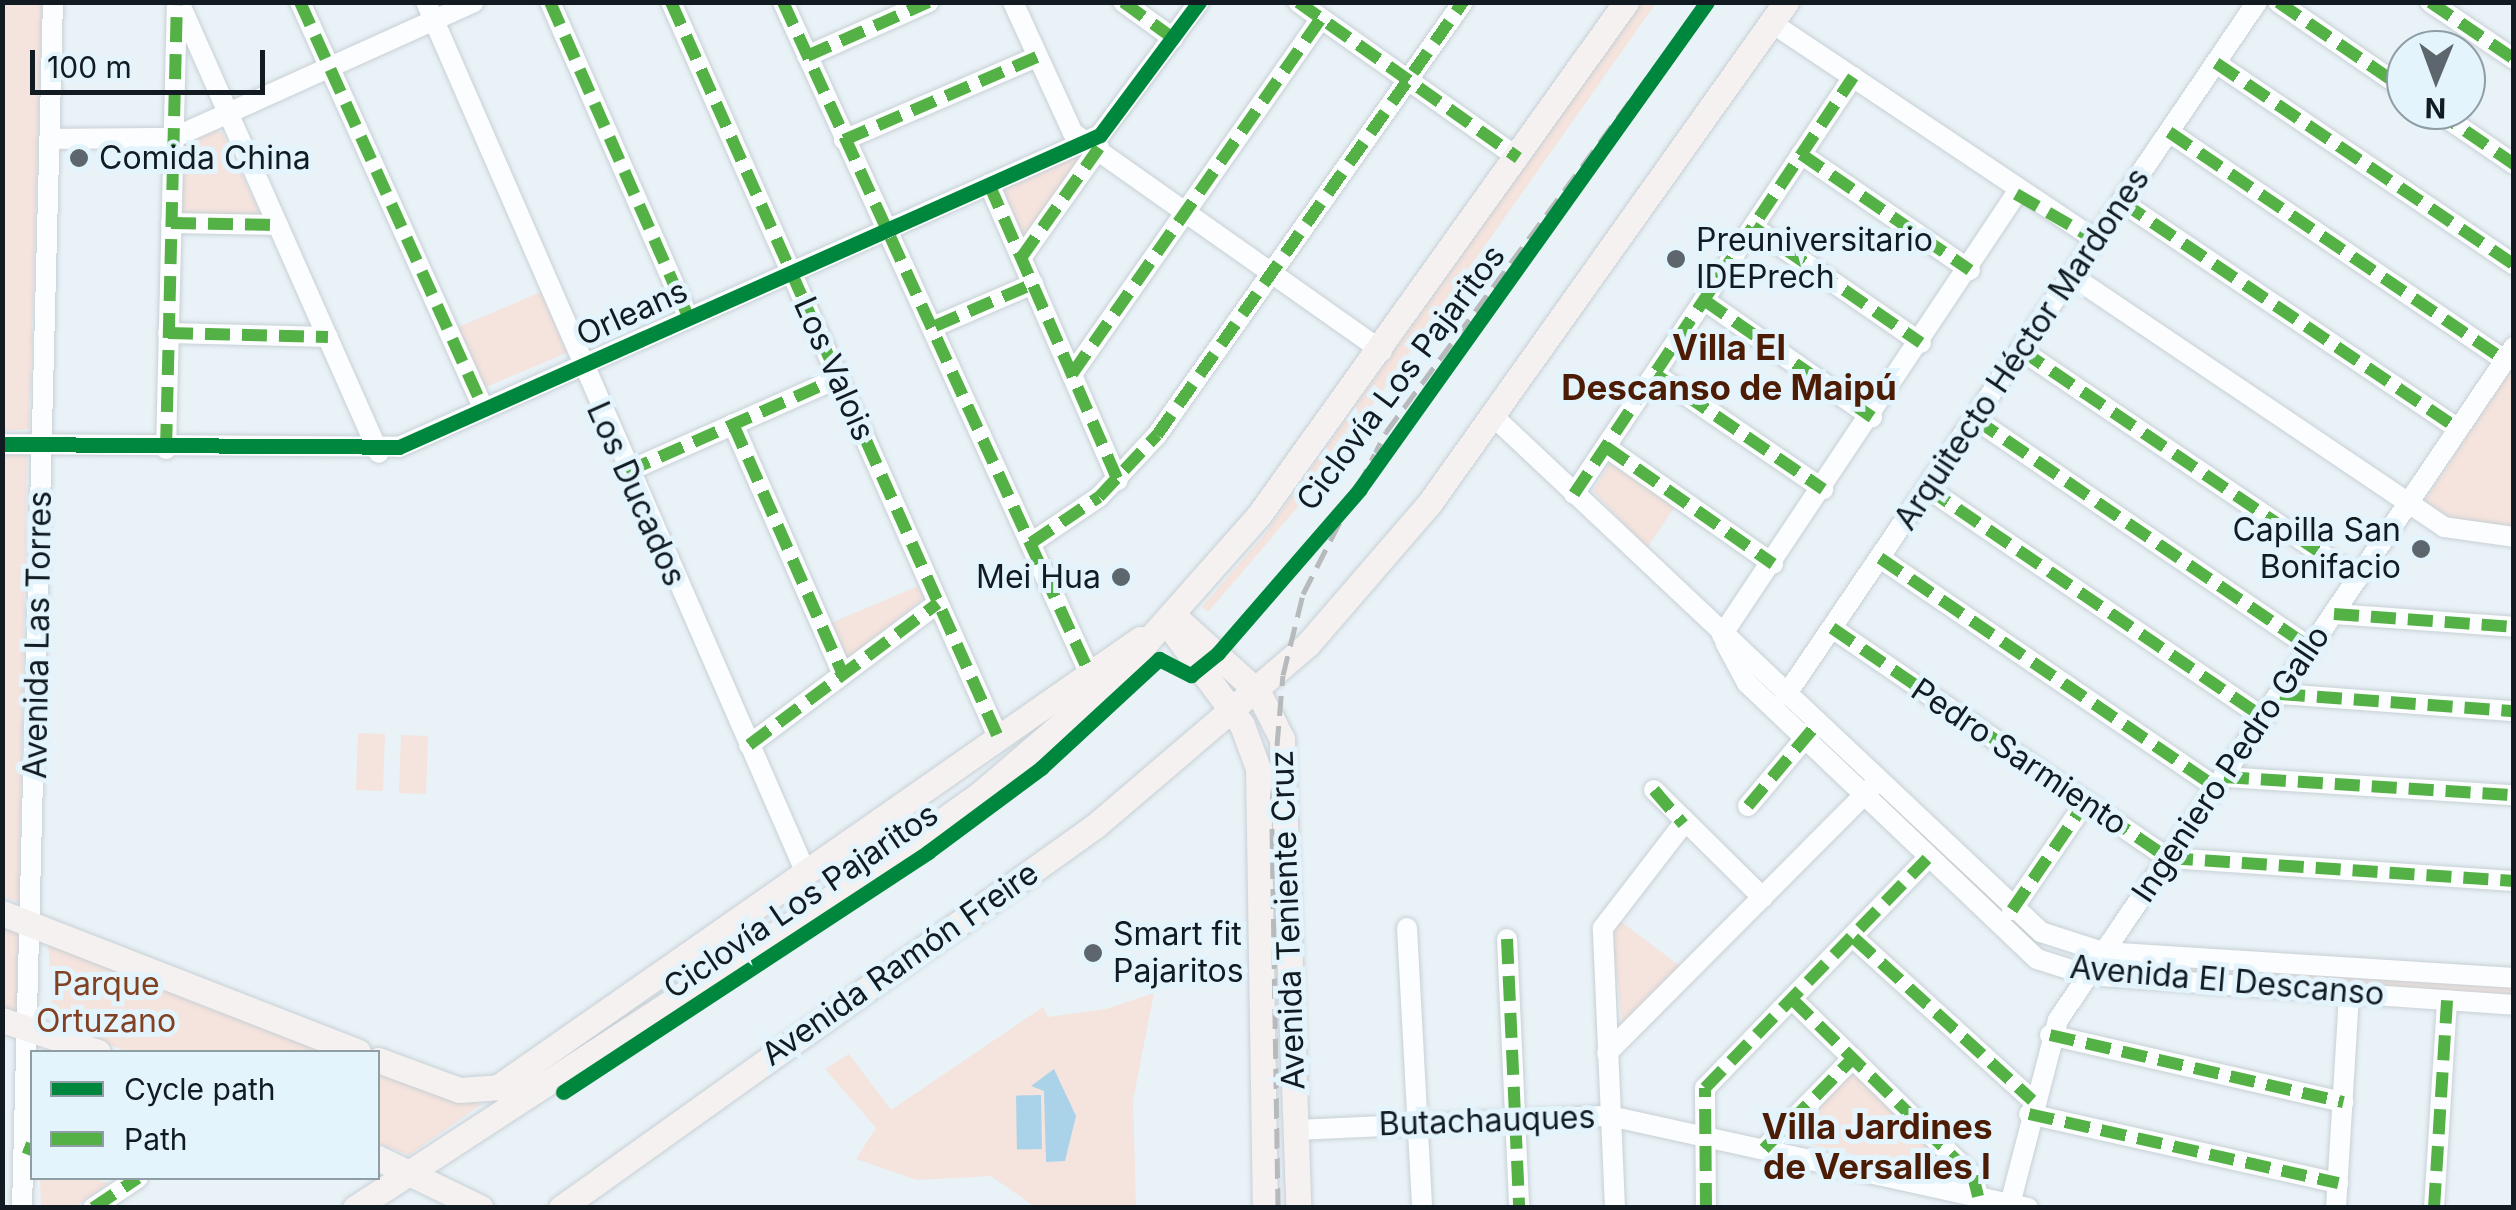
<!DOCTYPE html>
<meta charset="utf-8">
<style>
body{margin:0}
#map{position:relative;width:2516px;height:1210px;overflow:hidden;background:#e9f2f7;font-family:Inter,sans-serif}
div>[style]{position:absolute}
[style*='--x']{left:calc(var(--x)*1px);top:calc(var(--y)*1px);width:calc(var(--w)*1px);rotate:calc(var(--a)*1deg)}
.green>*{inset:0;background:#f5e3dd;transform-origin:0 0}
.water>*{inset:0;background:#aad3e9;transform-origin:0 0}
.roads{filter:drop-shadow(0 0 2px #c7d0d5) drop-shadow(0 0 2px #c7d0d5)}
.minor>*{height:20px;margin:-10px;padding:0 10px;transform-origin:10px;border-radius:10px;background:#fcfdfe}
.major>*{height:25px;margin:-12.5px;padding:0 12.5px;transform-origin:12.5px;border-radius:12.5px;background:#f4f1f0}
.rail>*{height:5px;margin-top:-2.5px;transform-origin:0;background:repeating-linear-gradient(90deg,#b7babc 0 20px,transparent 0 30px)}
.quiet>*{height:12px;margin-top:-6px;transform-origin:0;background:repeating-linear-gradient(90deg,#54b145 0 25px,transparent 0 37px)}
.cycleway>*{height:15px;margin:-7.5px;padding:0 7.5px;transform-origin:7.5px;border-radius:7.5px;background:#00873e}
.dots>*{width:28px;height:28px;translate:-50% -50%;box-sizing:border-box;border:5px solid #e3f4fd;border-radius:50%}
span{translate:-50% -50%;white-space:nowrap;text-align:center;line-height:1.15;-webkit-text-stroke:10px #e3f4fd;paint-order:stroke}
.poi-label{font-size:32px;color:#111b21}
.left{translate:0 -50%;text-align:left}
.right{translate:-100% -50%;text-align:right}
.street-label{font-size:32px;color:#111b21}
.park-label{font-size:32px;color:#824123}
.neighbourhood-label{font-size:35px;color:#4c1c04;font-weight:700}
.frame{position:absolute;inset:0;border:5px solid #111b21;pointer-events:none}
.legend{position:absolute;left:30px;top:1050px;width:350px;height:130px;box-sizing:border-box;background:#e3f4fd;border:2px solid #8f9da5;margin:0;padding:12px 18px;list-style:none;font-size:30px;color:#111b21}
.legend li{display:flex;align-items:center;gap:20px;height:50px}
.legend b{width:50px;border:2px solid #8f9da5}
.north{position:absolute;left:2386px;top:30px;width:100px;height:100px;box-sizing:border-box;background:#e3f4fd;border:2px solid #8f9da5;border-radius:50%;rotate:181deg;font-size:28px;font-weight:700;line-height:40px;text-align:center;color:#111b21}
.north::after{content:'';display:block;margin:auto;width:35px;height:45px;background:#5d666c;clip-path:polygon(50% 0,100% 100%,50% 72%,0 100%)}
.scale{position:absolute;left:30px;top:50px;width:235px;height:45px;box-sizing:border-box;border:5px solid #111b21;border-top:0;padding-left:12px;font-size:30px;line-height:35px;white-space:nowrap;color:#111b21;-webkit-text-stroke:8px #e3f4fd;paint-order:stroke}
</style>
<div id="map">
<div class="green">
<div style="clip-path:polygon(2px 3px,42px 3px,29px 429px,3px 431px)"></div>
<div style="clip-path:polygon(1640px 3px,1656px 3px,1314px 488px,1208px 612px,1202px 607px,1265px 534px)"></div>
<div style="clip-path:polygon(215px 130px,223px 133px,262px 218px,178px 216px,178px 147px)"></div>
<div style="clip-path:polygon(1093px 148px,1025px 243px,1002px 187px)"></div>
<div style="left:541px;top:292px;width:66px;height:95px;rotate:67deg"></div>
<div style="clip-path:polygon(2513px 366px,2513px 531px,2459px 528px,2425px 500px)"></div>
<div style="clip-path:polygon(2px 453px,27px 455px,19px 902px,2px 896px)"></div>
<div style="clip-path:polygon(1611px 461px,1676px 505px,1647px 548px,1593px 491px)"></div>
<div style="clip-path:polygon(918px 586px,924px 598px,846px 660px,831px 623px)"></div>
<div style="left:358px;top:733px;width:27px;height:57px;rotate:2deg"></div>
<div style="left:401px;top:735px;width:27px;height:58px;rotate:2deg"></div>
<div style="clip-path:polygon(3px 920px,22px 927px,18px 1013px,3px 1008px)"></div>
<div style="clip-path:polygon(1619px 920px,1680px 966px,1622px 1024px,1613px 938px)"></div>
<div style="clip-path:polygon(48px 940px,345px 1052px,129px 1052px,53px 1025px)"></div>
<div style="left:2112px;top:956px;width:402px;height:11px;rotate:4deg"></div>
<div style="clip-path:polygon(1154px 993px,1133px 1100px,1136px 1207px,1035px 1207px,991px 1176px,917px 1180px,856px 1159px,876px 1128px,825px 1069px,849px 1054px,891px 1110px,1043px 1007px,1048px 1017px,1106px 1009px)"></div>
<div style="clip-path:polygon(378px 1065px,482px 1104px,409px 1155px,378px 1143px)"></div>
<div style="clip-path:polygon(1856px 1065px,1961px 1179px,1785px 1138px)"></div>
<div style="clip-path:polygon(40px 1178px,91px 1178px,109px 1183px,75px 1207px,41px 1207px)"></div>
</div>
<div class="water">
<div style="clip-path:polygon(1054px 1069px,1076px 1116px,1065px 1161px,1046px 1162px,1044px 1091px,1031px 1086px)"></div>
<div style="left:1041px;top:1095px;width:54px;height:25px;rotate:89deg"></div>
</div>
<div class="roads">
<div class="minor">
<div style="--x:179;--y:2;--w:493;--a:66.1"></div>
<div style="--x:300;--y:2;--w:447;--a:65.7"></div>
<div style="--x:426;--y:2;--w:950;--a:66.43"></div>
<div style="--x:550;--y:2;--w:345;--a:66.3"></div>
<div style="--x:671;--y:2;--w:802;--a:66.02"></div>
<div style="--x:783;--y:2;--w:734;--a:65.46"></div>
<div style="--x:1013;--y:2;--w:144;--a:65.4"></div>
<div style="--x:1073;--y:133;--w:378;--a:35.2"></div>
<div style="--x:1123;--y:2;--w:62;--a:35.8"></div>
<div style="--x:1298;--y:2;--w:270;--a:35.3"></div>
<div style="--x:2278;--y:2;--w:155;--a:34.5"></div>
<div style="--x:2430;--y:2;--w:102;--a:34.2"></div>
<div style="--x:1772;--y:23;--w:390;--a:33.8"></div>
<div style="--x:807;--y:56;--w:133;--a:-23.9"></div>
<div style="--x:2216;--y:63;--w:360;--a:34.1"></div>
<div style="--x:2435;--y:110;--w:96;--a:34.4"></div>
<div style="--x:2169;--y:132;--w:406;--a:34.2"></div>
<div style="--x:50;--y:139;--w:123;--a:-0.5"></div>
<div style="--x:173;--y:138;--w:330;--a:-24.3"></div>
<div style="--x:844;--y:140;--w:210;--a:-23.3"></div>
<div style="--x:1801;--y:154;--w:205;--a:34.5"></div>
<div style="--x:989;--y:184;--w:323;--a:66.5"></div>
<div style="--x:2122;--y:202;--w:405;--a:34"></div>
<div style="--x:171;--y:223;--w:107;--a:1.1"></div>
<div style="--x:1753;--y:227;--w:204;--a:34.6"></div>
<div style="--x:1021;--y:258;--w:135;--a:-54.7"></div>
<div style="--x:2072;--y:276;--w:449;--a:34"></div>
<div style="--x:2444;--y:527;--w:71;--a:8.1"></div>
<div style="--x:1704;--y:300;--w:205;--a:34.9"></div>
<div style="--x:935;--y:326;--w:107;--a:-23.2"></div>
<div style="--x:168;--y:333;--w:160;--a:1.4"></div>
<div style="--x:2021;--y:350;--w:407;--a:34.1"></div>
<div style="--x:1072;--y:374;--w:434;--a:-55"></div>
<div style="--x:1655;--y:374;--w:204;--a:34.4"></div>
<div style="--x:1493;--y:416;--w:753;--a:43.28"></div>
<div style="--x:2041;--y:932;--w:65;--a:17.9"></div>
<div style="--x:2103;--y:952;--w:412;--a:3.6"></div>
<div style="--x:1975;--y:419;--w:407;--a:34.3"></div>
<div style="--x:733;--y:424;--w:273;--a:66.3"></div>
<div style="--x:2;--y:444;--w:397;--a:0.4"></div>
<div style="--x:399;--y:447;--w:767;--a:-23.99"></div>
<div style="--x:1100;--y:135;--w:166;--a:-53.3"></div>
<div style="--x:1606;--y:447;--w:204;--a:35"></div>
<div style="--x:166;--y:449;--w:443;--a:-88.6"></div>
<div style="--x:626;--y:472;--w:232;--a:-23.9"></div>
<div style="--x:1927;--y:488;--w:408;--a:34.3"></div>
<div style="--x:1574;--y:494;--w:502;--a:-56.21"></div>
<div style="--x:1031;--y:543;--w:82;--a:-34.1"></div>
<div style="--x:1099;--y:497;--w:85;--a:-46.9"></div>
<div style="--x:1157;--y:435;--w:530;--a:-54.75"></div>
<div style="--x:1880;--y:558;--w:408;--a:34.3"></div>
<div style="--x:2334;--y:614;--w:180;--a:4.1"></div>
<div style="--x:1832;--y:628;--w:407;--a:34.4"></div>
<div style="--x:2168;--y:858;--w:347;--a:3.8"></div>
<div style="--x:1722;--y:635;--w:530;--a:-56.31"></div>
<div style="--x:1725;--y:642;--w:47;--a:61.8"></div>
<div style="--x:1747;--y:683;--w:400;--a:43.6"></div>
<div style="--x:2037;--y:959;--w:52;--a:17.7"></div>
<div style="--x:2087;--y:975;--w:428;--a:4"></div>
<div style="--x:2280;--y:694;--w:235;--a:4.2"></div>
<div style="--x:1786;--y:695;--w:838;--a:-55.8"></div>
<div style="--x:749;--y:745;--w:236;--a:-36.9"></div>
<div style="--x:2224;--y:777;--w:291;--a:3.6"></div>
<div style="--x:1654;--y:790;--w:153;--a:44.7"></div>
<div style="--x:1748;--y:806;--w:99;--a:-49.9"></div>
<div style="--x:2012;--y:910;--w:130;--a:-55.7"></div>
<div style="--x:1407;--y:928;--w:280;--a:86.9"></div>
<div style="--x:1854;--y:938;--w:241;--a:42.3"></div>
<div style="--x:1507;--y:939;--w:269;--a:87.4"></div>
<div style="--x:1792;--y:999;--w:253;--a:44.4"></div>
<div style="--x:1973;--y:1176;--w:21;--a:76"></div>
<div style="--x:2050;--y:1035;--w:301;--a:12.9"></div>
<div style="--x:1607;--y:1053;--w:375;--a:-45.1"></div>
<div style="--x:2029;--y:1114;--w:317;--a:12.6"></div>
<div style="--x:1296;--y:1130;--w:314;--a:-2.6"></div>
<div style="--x:1610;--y:1116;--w:428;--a:12.4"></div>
<div style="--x:1764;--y:1149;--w:127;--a:-45.6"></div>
<div style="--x:22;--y:1208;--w:1206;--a:-88.53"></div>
<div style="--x:93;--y:1208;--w:54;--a:-33.7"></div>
<div style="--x:1615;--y:1208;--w:280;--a:-92.5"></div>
<div style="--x:1603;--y:928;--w:131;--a:-52.4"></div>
<div style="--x:1706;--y:1208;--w:120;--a:-90.5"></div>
<div style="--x:1705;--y:1088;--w:319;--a:-45.9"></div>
<div style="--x:2009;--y:1208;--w:194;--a:-75.4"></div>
<div style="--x:2058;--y:1020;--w:813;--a:-55.88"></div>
<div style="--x:2336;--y:1208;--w:215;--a:-86.5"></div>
<div style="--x:2434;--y:1208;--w:208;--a:-86.4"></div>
</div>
<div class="major">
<div style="--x:1173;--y:615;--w:115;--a:42.2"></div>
<div style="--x:1258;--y:692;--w:53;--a:62.9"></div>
<div style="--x:1282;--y:739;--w:469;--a:88"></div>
<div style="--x:1176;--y:635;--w:112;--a:53.7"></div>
<div style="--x:1242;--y:725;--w:46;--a:69.6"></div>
<div style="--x:1258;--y:768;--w:440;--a:89.1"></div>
<div style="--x:2;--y:913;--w:382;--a:21.3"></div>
<div style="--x:2;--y:1020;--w:101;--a:18.4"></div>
<div style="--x:378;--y:1060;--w:86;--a:20.3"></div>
<div style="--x:459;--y:1090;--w:39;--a:-4"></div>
<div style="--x:498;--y:1087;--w:783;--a:-34.91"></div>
<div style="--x:378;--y:1158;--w:114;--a:25.9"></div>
<div style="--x:355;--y:1208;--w:614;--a:-33.09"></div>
<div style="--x:869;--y:873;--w:138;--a:-35.5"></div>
<div style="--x:981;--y:793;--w:174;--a:-40.6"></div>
<div style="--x:1113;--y:680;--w:220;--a:-48.5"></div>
<div style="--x:1259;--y:515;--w:631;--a:-54.42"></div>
<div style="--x:561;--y:1208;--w:657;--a:-35.58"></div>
<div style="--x:1095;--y:826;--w:280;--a:-40.5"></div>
<div style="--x:1308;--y:644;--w:185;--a:-49.2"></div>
<div style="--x:1429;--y:504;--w:616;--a:-54.58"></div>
</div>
</div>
<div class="rail">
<div style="--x:1278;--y:1208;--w:403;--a:-90.9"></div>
<div style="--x:1272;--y:805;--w:130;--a:-85.2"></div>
<div style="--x:1283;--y:675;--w:83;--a:-76.1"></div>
<div style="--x:1303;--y:594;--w:182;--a:-62.9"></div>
<div style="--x:1386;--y:432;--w:534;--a:-53.6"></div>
</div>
<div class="quiet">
<div style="--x:300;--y:2;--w:447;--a:65.7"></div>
<div style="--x:550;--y:2;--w:345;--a:66.3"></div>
<div style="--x:671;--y:2;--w:802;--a:66.02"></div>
<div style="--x:783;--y:2;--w:734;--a:65.46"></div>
<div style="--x:1123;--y:2;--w:62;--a:35.8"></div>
<div style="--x:1298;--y:2;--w:270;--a:35.3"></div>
<div style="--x:2278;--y:2;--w:155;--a:34.5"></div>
<div style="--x:2430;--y:2;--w:102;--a:34.2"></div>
<div style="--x:807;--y:56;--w:133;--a:-23.9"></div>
<div style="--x:2216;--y:63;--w:360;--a:34.1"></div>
<div style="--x:2435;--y:110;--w:96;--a:34.4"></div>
<div style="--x:2169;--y:132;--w:406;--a:34.2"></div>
<div style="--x:844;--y:140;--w:210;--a:-23.3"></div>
<div style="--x:1801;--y:154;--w:205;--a:34.5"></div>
<div style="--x:989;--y:184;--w:323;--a:66.5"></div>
<div style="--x:2016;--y:194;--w:92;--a:29.9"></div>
<div style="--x:2122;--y:202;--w:405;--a:34"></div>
<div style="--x:171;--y:223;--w:107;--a:1.1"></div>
<div style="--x:1753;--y:227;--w:204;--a:34.6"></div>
<div style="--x:1021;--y:258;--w:135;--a:-54.7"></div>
<div style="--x:1704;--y:300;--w:205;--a:34.9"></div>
<div style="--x:935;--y:326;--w:107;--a:-23.2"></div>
<div style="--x:168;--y:333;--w:160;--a:1.4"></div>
<div style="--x:2021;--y:350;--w:407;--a:34.1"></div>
<div style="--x:1072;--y:374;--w:434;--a:-55"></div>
<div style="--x:1655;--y:374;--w:204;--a:34.4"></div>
<div style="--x:1975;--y:419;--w:407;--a:34.3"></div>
<div style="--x:733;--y:424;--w:273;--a:66.3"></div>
<div style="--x:1606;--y:447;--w:204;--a:35"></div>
<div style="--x:166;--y:449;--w:447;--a:-88.6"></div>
<div style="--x:626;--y:472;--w:232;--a:-23.9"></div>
<div style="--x:1927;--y:488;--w:408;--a:34.3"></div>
<div style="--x:1574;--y:494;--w:502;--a:-56.21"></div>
<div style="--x:1031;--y:543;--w:82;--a:-34.1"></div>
<div style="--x:1099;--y:497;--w:85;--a:-46.9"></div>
<div style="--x:1157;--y:435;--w:530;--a:-54.75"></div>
<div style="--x:1880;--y:558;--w:408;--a:34.3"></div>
<div style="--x:2334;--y:614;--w:180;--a:4.1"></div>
<div style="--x:1832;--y:628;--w:407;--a:34.4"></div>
<div style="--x:2168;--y:858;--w:347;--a:3.8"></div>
<div style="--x:2280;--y:694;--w:235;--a:4.2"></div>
<div style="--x:749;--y:745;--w:236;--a:-36.9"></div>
<div style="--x:2224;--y:777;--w:291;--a:3.6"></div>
<div style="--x:1654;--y:790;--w:45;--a:49.5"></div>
<div style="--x:1748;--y:806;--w:106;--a:-50"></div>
<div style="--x:2012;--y:910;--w:130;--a:-55.7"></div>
<div style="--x:1854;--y:938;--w:241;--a:42.3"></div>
<div style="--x:1507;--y:939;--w:269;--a:87.4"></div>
<div style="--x:1792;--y:999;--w:253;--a:44.4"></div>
<div style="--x:1973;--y:1176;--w:21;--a:76"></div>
<div style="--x:2050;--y:1035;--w:301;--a:12.9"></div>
<div style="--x:2029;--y:1114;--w:317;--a:12.6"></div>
<div style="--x:24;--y:1147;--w:9;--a:21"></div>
<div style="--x:1764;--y:1149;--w:127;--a:-45.6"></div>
<div style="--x:93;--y:1208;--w:54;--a:-33.7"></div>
<div style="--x:1706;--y:1208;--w:120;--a:-90.5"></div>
<div style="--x:1705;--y:1088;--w:319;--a:-45.9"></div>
<div style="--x:2434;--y:1208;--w:208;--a:-86.4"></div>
</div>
<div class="cycleway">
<div style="--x:2;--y:444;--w:397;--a:0.4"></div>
<div style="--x:399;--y:447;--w:767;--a:-23.99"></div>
<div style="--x:1100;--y:135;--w:166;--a:-53.3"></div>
<div style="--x:563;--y:1092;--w:437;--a:-33.3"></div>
<div style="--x:928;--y:852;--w:141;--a:-36.6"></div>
<div style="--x:1041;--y:768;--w:161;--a:-42.7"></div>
<div style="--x:1159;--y:659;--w:36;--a:27"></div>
<div style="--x:1191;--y:675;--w:35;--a:-39"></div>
<div style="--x:1218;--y:653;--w:216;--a:-49.1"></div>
<div style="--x:1359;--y:490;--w:599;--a:-54.51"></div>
</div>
<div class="dots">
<div style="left:79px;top:158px;background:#5d666c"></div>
<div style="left:1676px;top:259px;background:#5d666c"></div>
<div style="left:2421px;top:549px;background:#5d666c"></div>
<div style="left:1121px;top:577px;background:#5d666c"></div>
<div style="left:1093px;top:953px;background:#5d666c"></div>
</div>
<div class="poi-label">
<span class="left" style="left:99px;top:158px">Comida China</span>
<span class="left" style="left:1696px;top:259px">Preuniversitario<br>IDEPrech</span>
<span class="right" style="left:2401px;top:549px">Capilla San<br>Bonifacio</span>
<span class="right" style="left:1101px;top:577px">Mei Hua</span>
<span class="left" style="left:1113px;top:953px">Smart fit<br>Pajaritos</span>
</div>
<div class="street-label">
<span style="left:632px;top:313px;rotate:-24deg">Orleans</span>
<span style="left:2022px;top:349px;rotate:-56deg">Arquitecto Héctor Mardones</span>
<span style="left:834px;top:369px;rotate:66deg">Los Valois</span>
<span style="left:1401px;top:378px;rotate:-53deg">Ciclovía Los Pajaritos</span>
<span style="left:636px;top:494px;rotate:66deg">Los Ducados</span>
<span style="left:38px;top:635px;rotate:-89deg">Avenida Las Torres</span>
<span style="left:2019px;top:757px;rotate:34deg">Pedro Sarmiento</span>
<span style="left:2231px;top:764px;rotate:-56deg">Ingeniero Pedro Gallo</span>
<span style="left:801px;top:901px;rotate:-34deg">Ciclovía Los Pajaritos</span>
<span style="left:1288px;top:920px;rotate:-92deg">Avenida Teniente Cruz</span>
<span style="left:900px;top:964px;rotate:-35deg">Avenida Ramón Freire</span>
<span style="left:2227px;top:981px;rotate:5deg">Avenida El Descanso</span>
<span style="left:1487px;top:1121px;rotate:-2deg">Butachauques</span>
</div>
<div class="park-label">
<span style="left:106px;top:1003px">Parque<br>Ortuzano</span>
</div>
<div class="neighbourhood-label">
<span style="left:1729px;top:367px">Villa El<br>Descanso de Maipú</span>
<span style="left:1877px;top:1146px">Villa Jardines<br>de Versalles I</span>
</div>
<div class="frame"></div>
<ul class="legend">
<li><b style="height:12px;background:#00873e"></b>Cycle path</li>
<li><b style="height:12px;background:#54b145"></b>Path</li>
</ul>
<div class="north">N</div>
<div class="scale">100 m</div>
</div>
